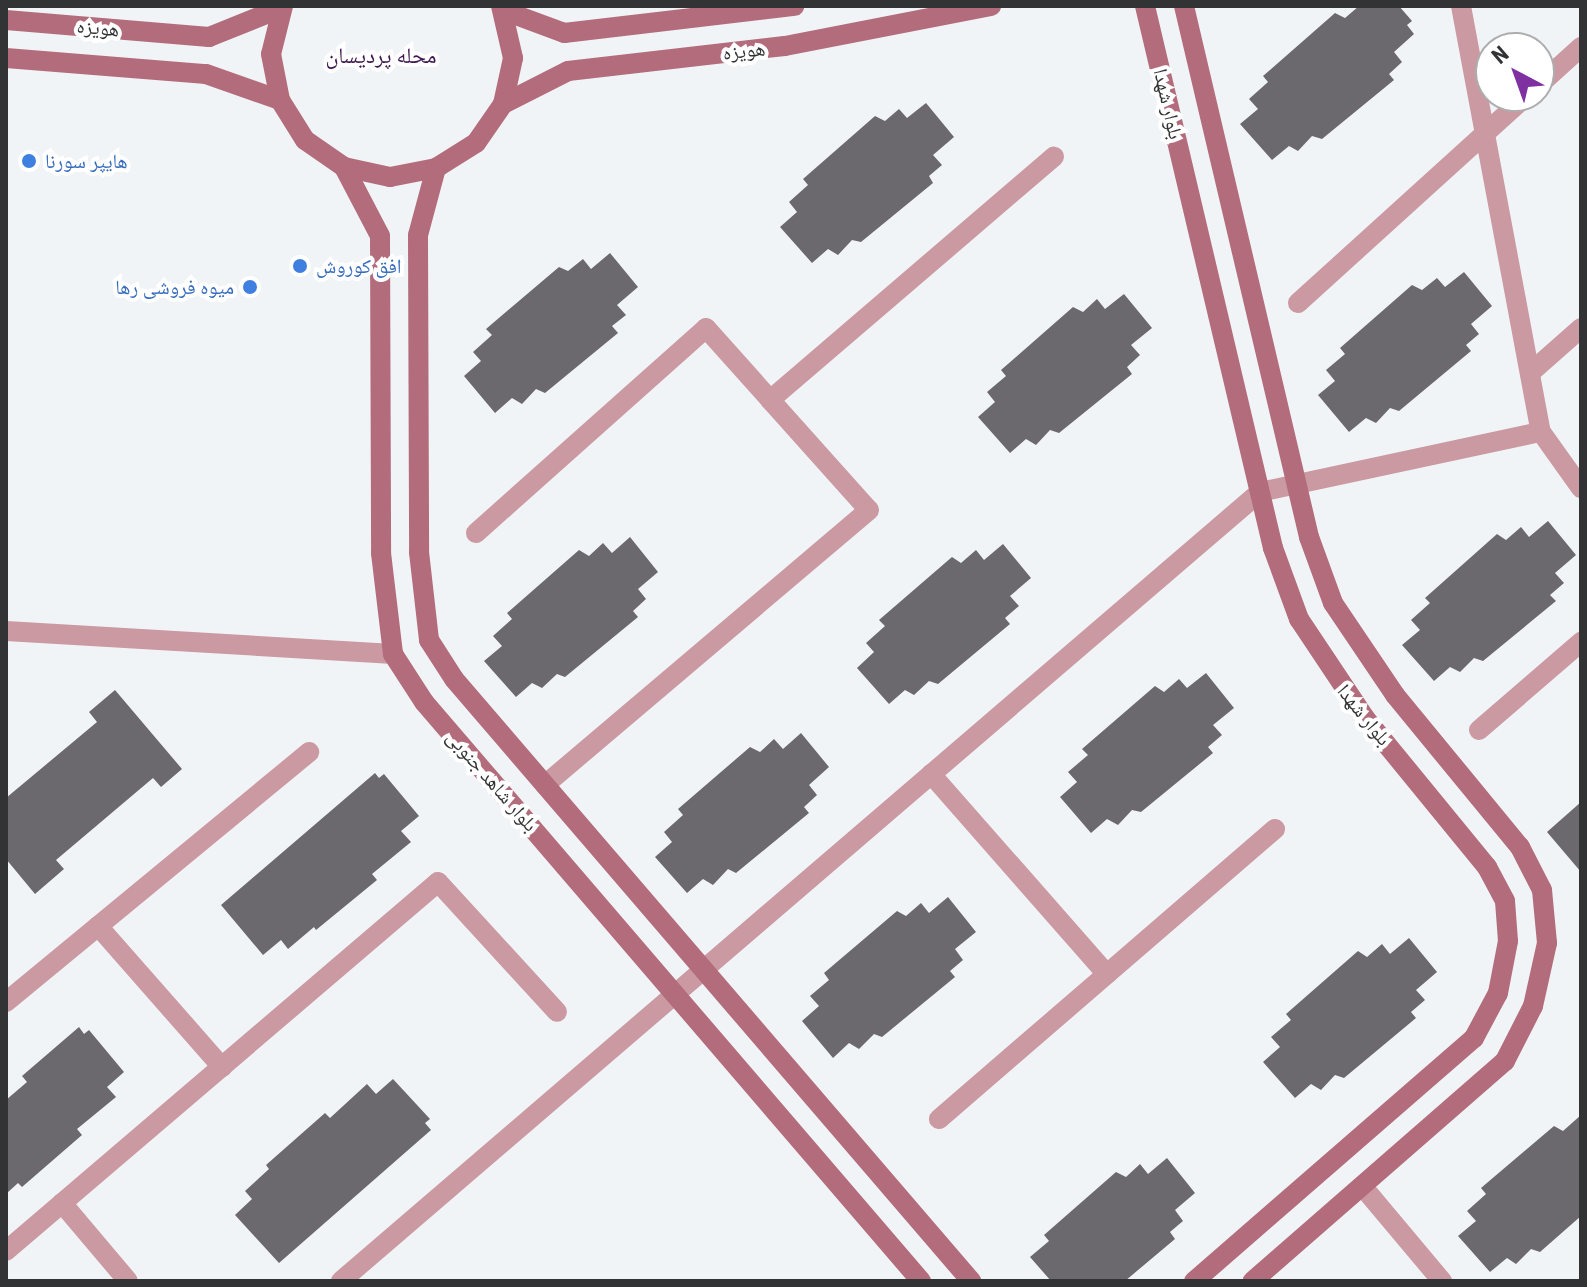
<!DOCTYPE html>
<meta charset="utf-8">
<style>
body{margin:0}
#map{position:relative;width:1587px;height:1287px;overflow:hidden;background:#f1f4f7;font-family:"Roboto Condensed","Noto Naskh Arabic",sans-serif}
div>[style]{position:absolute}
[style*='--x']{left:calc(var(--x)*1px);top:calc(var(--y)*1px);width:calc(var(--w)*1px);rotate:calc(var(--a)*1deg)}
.building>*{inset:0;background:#6b696d}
.street>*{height:20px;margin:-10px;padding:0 10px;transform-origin:10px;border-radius:10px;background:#cb99a2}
.secondary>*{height:20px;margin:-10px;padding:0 10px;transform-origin:10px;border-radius:10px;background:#b36c7b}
.dots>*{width:22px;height:22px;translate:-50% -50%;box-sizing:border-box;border:4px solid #fff;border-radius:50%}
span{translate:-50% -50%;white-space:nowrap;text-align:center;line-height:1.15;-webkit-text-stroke:8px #fff;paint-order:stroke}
.street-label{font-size:20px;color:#323334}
.shop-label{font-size:20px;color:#366cbe}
.left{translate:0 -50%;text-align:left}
.right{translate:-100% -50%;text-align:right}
.neighbourhood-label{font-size:22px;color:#3d174d}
.frame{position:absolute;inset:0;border:8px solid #323334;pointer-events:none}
.north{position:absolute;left:1475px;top:32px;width:80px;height:80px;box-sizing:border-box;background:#fff;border:2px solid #adadae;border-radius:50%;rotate:319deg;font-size:22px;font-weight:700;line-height:32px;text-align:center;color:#323334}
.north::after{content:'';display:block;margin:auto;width:28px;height:36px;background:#8031a1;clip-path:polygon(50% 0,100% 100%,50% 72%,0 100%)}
</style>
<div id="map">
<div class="building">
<div style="clip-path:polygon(1359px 6px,1399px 6px,1412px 21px,1407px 25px,1414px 34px,1394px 52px,1402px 62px,1389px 74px,1394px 80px,1322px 139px,1312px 136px,1298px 151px,1289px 146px,1272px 160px,1240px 124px,1258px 109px,1249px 99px,1268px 82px,1263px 76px,1335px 13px,1345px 18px)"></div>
<div style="clip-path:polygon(926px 103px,954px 137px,933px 155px,942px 165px,929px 176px,933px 183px,861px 242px,852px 240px,838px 255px,828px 249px,812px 263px,780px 227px,797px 212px,789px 202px,808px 185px,803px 179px,875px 116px,885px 121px,899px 109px,907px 118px)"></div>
<div style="clip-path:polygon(610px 253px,638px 287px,617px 305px,626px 315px,612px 326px,618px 333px,545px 393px,536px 389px,522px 404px,512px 398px,495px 413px,464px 376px,481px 361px,473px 352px,492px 335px,486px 329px,559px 267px,568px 271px,583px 259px,591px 269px)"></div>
<div style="clip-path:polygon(1464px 272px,1492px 306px,1471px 324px,1479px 334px,1466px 345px,1471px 351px,1399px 411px,1390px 408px,1376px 423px,1366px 418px,1349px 432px,1318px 395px,1335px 381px,1326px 370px,1345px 354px,1340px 348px,1412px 285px,1422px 290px,1437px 278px,1445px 287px)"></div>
<div style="clip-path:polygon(1124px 294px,1152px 328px,1131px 345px,1140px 355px,1127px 367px,1132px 374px,1059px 433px,1050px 430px,1036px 445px,1026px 439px,1010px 453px,978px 417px,995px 402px,987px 392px,1006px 376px,1001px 370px,1073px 307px,1083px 312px,1097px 299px,1105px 309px)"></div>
<div style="clip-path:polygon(1548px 521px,1576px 555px,1555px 573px,1564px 583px,1550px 595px,1556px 601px,1483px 661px,1474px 658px,1460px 672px,1450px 667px,1434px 681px,1402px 645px,1420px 630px,1411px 620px,1430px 603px,1425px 598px,1497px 534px,1506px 540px,1521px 527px,1529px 537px)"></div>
<div style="clip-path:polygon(630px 537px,658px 572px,638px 589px,646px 599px,633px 611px,638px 617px,565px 677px,557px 674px,542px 688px,532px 683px,516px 697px,484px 661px,502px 646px,493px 636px,512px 619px,507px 613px,579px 550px,589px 556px,603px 543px,612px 553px)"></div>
<div style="clip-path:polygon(1003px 544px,1031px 578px,1010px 596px,1019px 606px,1005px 618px,1010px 624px,938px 684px,929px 681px,914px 695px,905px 690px,889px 704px,857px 668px,874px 652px,866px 643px,885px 626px,879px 620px,952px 557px,961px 563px,976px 550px,984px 560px)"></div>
<div style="clip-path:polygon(1206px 673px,1234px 708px,1213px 725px,1222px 735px,1208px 747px,1213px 753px,1141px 812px,1132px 810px,1118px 825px,1107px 819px,1091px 833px,1060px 797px,1077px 782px,1068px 772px,1088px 755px,1082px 749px,1155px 686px,1164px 692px,1179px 679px,1187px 688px)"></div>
<div style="clip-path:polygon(115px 690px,182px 769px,161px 787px,153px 778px,56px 860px,64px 869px,35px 894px,6px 859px,6px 798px,97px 722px,89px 712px)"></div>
<div style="clip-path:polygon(801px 733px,829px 767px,809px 785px,817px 795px,804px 807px,809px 813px,736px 873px,728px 869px,713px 885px,703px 879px,687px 893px,655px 857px,672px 842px,664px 832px,683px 815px,678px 809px,750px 747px,760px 752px,774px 739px,783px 749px)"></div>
<div style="clip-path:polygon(375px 773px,379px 778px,384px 774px,419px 816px,401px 831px,411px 842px,372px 874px,377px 880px,316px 930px,314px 927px,288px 949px,281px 940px,263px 955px,221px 905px)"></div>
<div style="clip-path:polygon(1581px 802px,1581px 872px,1547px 832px)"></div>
<div style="clip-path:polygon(948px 897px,976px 932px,955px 949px,963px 960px,950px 971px,955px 977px,882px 1037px,874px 1034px,859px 1049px,849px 1043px,833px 1058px,802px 1021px,819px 1006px,810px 996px,829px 980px,824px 973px,897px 911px,906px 916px,921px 903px,929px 913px)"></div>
<div style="clip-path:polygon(1409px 938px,1437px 972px,1416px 990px,1425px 1000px,1411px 1012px,1416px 1018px,1344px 1078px,1335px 1075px,1321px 1090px,1311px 1084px,1295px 1098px,1263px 1062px,1280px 1047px,1271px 1037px,1291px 1020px,1286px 1014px,1358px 951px,1367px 957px,1382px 944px,1390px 954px)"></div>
<div style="clip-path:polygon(79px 1027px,84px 1034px,89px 1030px,124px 1072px,107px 1087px,116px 1097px,77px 1129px,82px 1135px,22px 1187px,18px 1183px,6px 1194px,6px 1100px,27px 1082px,22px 1076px)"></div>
<div style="clip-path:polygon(393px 1079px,430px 1119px,425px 1123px,431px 1130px,279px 1263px,235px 1215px,252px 1199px,245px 1191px,269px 1169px,266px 1165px,325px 1113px,330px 1118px,367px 1084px,376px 1094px)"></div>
<div style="clip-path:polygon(1581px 1115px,1581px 1216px,1540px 1252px,1531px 1249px,1516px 1264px,1507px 1258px,1490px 1272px,1458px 1236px,1476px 1221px,1467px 1211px,1486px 1194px,1481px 1188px,1554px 1126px,1563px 1131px)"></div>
<div style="clip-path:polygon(1167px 1158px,1195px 1193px,1175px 1210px,1183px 1221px,1170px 1232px,1175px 1239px,1125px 1281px,1051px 1281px,1030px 1257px,1049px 1241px,1044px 1235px,1116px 1172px,1126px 1177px,1140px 1164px,1148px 1174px)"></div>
</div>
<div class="street">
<div style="--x:1461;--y:6;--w:433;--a:79.4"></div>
<div style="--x:1539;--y:85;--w:57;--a:-42.1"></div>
<div style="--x:1298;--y:303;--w:308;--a:-42.2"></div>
<div style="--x:1530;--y:373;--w:68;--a:-41.4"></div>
<div style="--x:770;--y:400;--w:374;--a:-40.6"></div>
<div style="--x:476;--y:533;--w:308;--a:-41.7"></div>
<div style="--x:706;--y:328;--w:244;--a:48.2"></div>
<div style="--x:869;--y:510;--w:425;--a:139.7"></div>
<div style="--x:6;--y:631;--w:388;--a:3.4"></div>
<div style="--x:1479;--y:730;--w:135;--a:-40.8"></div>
<div style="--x:931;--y:774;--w:266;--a:48.7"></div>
<div style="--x:1107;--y:974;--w:222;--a:139.2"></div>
<div style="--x:98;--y:926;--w:188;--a:48.7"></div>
<div style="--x:1107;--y:974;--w:222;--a:-40.8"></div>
<div style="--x:6;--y:1002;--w:393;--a:-39.5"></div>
<div style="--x:1363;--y:1187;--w:123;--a:50"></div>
<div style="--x:62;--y:1203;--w:102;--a:49.8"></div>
<div style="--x:6;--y:1251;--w:568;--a:-40.5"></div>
<div style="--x:438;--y:882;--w:176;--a:47.5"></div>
<div style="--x:341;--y:1281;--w:1211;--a:-40.65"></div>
<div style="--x:1260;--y:492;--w:287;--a:-12.1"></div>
<div style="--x:1541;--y:432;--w:69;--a:54.5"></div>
</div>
<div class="secondary">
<div style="--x:283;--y:6;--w:49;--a:104"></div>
<div style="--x:271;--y:54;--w:47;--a:78.9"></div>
<div style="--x:280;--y:100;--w:47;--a:58"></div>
<div style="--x:305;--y:140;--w:47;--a:34.7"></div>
<div style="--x:344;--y:167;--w:47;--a:12.3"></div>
<div style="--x:390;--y:177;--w:47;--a:-11.1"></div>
<div style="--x:436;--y:168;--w:47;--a:-32"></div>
<div style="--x:476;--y:143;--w:47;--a:-55.3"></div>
<div style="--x:503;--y:104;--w:47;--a:-77.7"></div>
<div style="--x:513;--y:58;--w:53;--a:-103"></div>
<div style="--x:1145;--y:6;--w:557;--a:76.71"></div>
<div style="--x:1273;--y:548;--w:76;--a:69.9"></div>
<div style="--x:1299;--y:619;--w:119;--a:56.3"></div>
<div style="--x:1365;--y:718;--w:193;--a:50.7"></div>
<div style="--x:1487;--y:867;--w:38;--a:62"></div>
<div style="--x:1505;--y:901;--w:40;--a:85.7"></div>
<div style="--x:1508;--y:941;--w:53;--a:100.9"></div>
<div style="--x:1498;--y:993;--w:51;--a:118.1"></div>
<div style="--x:1474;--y:1038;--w:371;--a:139"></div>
<div style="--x:1184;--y:6;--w:546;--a:76.75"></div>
<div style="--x:1309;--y:537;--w:70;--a:70"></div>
<div style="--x:1333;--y:603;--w:111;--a:56"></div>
<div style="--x:1395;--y:695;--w:197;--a:50.6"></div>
<div style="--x:1520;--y:847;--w:48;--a:62.9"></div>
<div style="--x:1542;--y:890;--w:53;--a:84.6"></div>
<div style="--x:1547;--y:943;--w:65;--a:102.5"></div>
<div style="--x:1533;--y:1006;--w:62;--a:117"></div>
<div style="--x:1505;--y:1061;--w:335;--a:138.9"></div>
<div style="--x:505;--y:11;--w:63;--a:20.4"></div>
<div style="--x:564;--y:33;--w:232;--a:-6.7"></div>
<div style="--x:6;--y:20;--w:204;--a:4.8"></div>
<div style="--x:209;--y:37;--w:78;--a:-21.9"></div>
<div style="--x:6;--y:58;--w:201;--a:4.6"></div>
<div style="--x:206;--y:74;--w:78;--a:19.4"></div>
<div style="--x:503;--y:104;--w:73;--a:-26.9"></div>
<div style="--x:568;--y:71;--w:218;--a:-6.6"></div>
<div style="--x:785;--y:46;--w:210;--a:-11"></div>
<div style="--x:344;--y:167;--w:78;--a:62.4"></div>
<div style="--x:380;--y:236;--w:317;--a:89.8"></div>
<div style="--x:381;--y:553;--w:102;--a:83.2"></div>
<div style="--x:393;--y:654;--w:57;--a:57.1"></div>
<div style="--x:424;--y:702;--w:763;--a:49.36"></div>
<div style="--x:436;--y:168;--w:69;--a:105"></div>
<div style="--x:418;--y:235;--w:317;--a:89.8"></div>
<div style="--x:419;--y:552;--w:89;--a:83.5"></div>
<div style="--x:429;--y:640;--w:46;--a:57.3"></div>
<div style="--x:454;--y:679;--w:794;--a:49.34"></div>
</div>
<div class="dots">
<div style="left:29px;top:161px;background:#3f7fe0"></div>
<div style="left:300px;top:266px;background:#3f7fe0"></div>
<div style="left:250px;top:287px;background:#3f7fe0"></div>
</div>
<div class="street-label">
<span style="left:98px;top:28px;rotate:5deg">هویزه</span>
<span style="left:744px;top:51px;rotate:-6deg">هویزه</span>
<span style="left:1168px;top:104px;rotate:77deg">بلوار شهدا</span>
<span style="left:1364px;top:715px;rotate:51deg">بلوار شهدا</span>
<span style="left:492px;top:781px;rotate:49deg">بلوار شاهد جنوبی</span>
</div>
<div class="shop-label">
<span class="left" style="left:45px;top:161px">هایپر سورنا</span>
<span class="left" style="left:316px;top:266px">افق کوروش</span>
<span class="right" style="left:234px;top:287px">میوه فروشی رها</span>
</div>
<div class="neighbourhood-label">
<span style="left:381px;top:56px">محله پردیسان</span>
</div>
<div class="frame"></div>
<div class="north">N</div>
</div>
